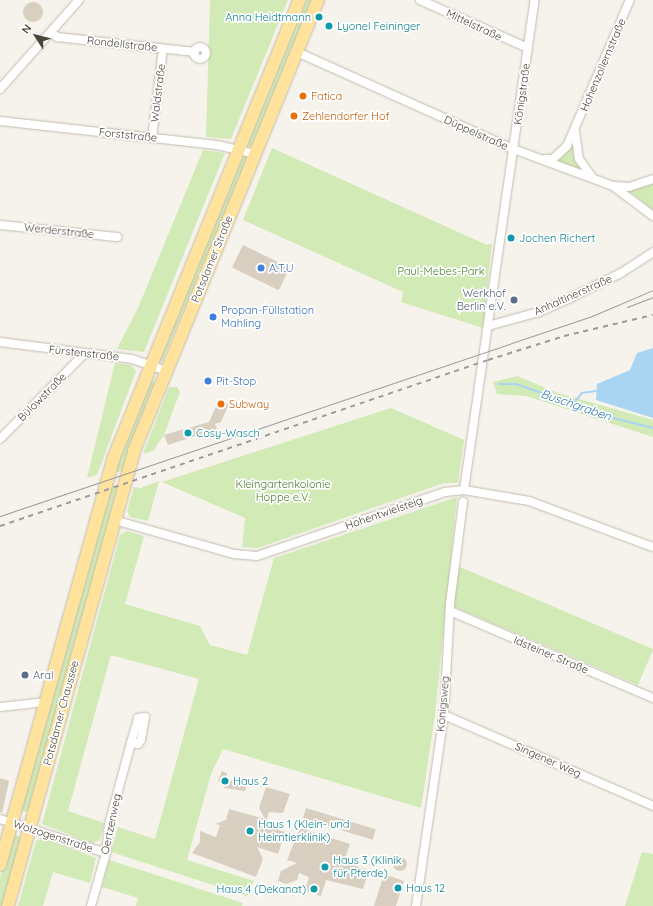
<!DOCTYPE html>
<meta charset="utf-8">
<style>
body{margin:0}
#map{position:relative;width:653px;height:906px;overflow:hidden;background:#f6f3ec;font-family:Quicksand,sans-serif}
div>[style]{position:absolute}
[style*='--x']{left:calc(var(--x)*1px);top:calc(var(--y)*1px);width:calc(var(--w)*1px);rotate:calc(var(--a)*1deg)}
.green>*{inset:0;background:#d2eab5;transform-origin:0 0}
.water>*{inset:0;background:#a9d4f2}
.stream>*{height:2px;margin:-1px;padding:0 1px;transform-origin:1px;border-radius:1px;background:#a9d4f2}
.building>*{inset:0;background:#d8cfc1;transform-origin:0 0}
.round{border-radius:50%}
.roads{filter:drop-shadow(0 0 1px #c2bbae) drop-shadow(0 0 1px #c2bbae)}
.minor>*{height:8px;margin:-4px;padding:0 4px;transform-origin:4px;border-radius:4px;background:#fff}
.minor>.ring{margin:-4px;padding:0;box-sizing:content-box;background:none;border:8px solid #fff;border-radius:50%}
.primary>*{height:12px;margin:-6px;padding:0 6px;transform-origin:6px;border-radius:6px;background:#ffe39c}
.tram>*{height:1px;margin:-0.5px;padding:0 0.5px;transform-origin:0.5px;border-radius:0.5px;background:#9a9a9a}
.rail>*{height:2px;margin-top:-1px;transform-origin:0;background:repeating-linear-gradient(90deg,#9a9a9a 0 5px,transparent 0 10px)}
.dots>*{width:11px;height:11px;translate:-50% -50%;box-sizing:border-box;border:2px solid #fff;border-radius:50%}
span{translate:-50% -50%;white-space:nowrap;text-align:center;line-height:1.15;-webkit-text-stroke:3.5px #fff;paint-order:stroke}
.culture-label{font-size:11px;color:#0d838f}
.right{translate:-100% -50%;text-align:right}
.left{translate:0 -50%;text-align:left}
.street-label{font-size:11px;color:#4b4439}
.food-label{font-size:11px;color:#c56008}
.shop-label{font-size:11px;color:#366cbe}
.park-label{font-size:11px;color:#4a7f2a}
.service-label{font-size:11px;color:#4e5e75}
.water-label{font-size:12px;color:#2e7ab2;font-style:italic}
.north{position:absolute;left:16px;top:16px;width:40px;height:40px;-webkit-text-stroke:3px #fff;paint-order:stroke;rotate:306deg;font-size:11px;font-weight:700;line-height:16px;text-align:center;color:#4b4439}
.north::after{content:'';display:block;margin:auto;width:14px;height:18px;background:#4b4439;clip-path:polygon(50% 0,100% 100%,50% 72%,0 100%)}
</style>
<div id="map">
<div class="green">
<div style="clip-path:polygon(210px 0,288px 0,231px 139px,206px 137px)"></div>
<div style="clip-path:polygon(303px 0,315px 0,253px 148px,245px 145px)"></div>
<div style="clip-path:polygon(573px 146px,576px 158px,583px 170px,556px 161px)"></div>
<div style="clip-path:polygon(272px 148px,487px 245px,492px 243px,483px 328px,401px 302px,403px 292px,243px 220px)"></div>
<div style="clip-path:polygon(203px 150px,225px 153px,144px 352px,117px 349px,138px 308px)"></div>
<div style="left:241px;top:155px;width:8px;height:221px;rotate:23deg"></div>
<div style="clip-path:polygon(653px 182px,653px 210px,629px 191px)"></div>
<div style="clip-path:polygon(115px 363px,131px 365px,136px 371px,97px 475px,87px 478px)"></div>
<div style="clip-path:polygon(517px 376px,558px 393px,653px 420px,653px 437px,526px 396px,497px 394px,493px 382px)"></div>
<div style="clip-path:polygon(147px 379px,157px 383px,125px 470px,111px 474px)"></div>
<div style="clip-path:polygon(169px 387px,177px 387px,180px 392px,164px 435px,153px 451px,143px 454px)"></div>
<div style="clip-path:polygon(391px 408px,464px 440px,458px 483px,444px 483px,258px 548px,242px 547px,245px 518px,162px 482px)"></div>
<div style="clip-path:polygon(159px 481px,148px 521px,130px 517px,127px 511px,134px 487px,140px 488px)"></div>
<div style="left:120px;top:487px;width:338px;height:15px;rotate:105deg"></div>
<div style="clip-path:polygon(457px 497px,435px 715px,421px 808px,223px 749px,211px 774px,187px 860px,254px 881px,247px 896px,111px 852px,118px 827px,155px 839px,199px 679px,111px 655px,68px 811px,104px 823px,100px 840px,92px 843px,42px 824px,120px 535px,127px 531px,144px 536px,125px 604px,200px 626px,210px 645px,247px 655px,274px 558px)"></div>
<div style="left:460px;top:567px;width:210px;height:39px;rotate:23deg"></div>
<div style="clip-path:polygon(12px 834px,24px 837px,4px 906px,0 906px,0 878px)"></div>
<div style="clip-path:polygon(43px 838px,96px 858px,90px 883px,53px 872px,43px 906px,18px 906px,36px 841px)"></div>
<div style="clip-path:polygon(642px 852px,653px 854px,653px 906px,625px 906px)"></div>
<div style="clip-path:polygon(109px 860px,181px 883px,243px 903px,242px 906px,136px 906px,138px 898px,102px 887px)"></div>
</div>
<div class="water">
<div style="clip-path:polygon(653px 348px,653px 418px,596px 400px,597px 384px,630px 370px,637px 353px)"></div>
</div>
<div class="stream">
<div style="--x:499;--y:384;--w:17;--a:0"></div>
<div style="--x:516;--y:384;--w:103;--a:19.3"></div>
<div style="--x:613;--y:418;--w:41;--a:14"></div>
<div style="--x:573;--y:404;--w:14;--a:-51"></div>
<div style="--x:582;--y:393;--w:14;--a:-8"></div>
</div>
<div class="building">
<div class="round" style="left:23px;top:2px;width:20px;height:20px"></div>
<div style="left:243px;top:245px;width:52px;height:25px;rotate:26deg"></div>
<div style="clip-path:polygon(219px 400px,229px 404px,221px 422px,215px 424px,217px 429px,168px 445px,164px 435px,209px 422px)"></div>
<div style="clip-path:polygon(222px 771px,227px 773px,227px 779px,239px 783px,243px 777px,249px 779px,245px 791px,224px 788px,225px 785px,218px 781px)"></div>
<div style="clip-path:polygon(0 778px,9px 781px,2px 813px,0 812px)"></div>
<div style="clip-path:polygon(266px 787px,290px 794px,283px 813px,269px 812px,265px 826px,285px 832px,278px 854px,257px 847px,263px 859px,256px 877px,192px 853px,200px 842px,200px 831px,216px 837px,220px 825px,215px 824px,226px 820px,229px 809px,265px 819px,259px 808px)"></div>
<div style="left:306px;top:808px;width:73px;height:11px;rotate:17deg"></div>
<div style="clip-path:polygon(300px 828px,350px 844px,344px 862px,369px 870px,363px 889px,326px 880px,321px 896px,305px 891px,309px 877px,299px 873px,297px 880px,286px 884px,278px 881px,281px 871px,297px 863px,287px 860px)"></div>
<div class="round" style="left:393px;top:857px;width:14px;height:14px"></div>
<div style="clip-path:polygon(384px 874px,404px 881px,396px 906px,374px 906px)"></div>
</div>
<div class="roads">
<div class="minor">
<div style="--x:420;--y:0;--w:118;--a:24"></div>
<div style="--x:51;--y:32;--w:8;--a:40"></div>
<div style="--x:57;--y:37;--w:139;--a:6.2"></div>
<div class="ring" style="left:194px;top:47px;width:4px;height:4px"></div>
<div style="--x:297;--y:52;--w:231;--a:24.2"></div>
<div style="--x:508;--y:147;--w:112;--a:20.4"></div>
<div style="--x:613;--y:186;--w:50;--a:36.9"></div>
<div style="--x:0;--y:89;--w:119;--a:-48.4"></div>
<div style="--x:0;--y:121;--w:218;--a:6.3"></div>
<div style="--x:217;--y:145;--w:39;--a:13"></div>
<div style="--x:575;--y:131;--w:28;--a:82"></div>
<div style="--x:579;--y:159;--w:22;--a:54"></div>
<div style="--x:152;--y:138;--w:90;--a:-83"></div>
<div style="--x:545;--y:159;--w:8;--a:0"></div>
<div style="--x:553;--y:159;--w:19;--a:-43"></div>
<div style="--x:567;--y:146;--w:159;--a:-66.7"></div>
<div style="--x:615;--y:186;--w:14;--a:4"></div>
<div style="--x:629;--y:187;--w:25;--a:-18"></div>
<div style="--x:0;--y:225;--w:118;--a:5.9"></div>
<div style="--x:488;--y:326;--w:53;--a:-15.4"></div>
<div style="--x:539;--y:312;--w:34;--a:-24"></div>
<div style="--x:570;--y:298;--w:57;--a:-26.1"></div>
<div style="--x:621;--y:273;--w:38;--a:-33"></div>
<div style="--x:0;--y:342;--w:133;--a:7.3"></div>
<div style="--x:132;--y:359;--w:36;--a:19"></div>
<div style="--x:0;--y:439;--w:120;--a:-45.3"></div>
<div style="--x:464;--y:490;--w:495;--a:-81.8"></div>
<div style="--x:114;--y:520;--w:125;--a:15.8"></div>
<div style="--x:234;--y:554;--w:23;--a:5"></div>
<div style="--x:257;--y:556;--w:199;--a:-18.8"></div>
<div style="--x:445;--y:492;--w:19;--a:-6"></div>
<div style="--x:464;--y:490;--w:66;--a:9.6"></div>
<div style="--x:529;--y:501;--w:132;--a:20.4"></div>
<div style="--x:450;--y:611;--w:221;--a:23.2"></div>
<div style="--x:0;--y:707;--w:45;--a:-6.3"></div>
<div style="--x:444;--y:715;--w:228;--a:23.5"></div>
<div style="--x:0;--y:819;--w:111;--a:17.8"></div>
<div style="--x:91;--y:906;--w:55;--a:-74.2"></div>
<div style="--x:106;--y:853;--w:29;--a:-84"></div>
<div style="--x:109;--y:824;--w:84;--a:-74.8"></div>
<div style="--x:131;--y:743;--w:26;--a:-74"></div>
<div style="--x:138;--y:718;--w:7;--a:-8"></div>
<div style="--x:145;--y:717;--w:23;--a:100"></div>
<div style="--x:141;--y:740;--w:5;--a:127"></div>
<div style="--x:138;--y:744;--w:7;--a:-172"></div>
<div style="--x:416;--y:906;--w:193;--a:-81.7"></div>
<div style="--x:444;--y:715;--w:111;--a:-86.9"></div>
<div style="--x:450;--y:604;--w:103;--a:-82.7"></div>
</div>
<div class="primary">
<div style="--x:0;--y:865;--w:424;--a:-74.4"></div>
<div style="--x:114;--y:457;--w:493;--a:-67.9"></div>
<div style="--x:8;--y:906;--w:472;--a:-74.5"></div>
<div style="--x:134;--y:451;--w:487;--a:-67.8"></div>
</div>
</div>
<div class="tram">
<div style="--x:627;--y:307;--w:28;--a:-21"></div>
<div style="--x:0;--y:516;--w:625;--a:-18.67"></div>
<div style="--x:592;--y:316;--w:66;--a:-23.1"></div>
</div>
<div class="rail">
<div style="--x:0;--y:526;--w:515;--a:-18.79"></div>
<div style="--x:488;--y:360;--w:80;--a:-17.5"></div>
<div style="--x:564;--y:336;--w:91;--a:-13.3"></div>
</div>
<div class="dots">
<div style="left:319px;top:17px;background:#0f9aa8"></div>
<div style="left:329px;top:26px;background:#0f9aa8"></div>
<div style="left:303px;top:96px;background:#e8710a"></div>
<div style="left:294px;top:116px;background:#e8710a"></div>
<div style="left:511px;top:238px;background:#0f9aa8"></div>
<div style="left:261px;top:268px;background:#3f7fe0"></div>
<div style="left:514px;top:300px;background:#5c6f8a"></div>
<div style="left:213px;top:317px;background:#3f7fe0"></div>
<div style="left:208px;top:381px;background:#3f7fe0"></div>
<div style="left:221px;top:404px;background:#e8710a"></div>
<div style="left:188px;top:433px;background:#0f9aa8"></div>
<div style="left:25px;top:675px;background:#5c6f8a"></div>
<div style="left:225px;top:781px;background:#0f9aa8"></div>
<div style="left:250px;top:831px;background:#0f9aa8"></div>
<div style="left:325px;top:867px;background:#0f9aa8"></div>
<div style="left:398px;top:888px;background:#0f9aa8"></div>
<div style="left:314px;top:889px;background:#0f9aa8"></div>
</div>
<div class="culture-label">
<span class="right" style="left:311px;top:17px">Anna Heidtmann</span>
<span class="left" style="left:337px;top:26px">Lyonel Feininger</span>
<span class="left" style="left:519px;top:238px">Jochen Richert</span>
<span class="left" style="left:196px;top:433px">Cosy-Wasch</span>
<span class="left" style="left:233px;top:781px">Haus 2</span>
<span class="left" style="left:258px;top:831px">Haus 1 (Klein- und<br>Heimtierklinik)</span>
<span class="left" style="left:333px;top:867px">Haus 3 (Klinik<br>für Pferde)</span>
<span class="left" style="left:406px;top:888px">Haus 12</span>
<span class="right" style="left:306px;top:889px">Haus 4 (Dekanat)</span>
</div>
<div class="street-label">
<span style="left:474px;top:25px;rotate:25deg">Mittelstraße</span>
<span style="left:122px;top:44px;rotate:6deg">Rondellstraße</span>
<span style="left:603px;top:65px;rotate:-67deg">Hohenzollernstraße</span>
<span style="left:158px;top:93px;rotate:-83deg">Waldstraße</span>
<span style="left:522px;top:94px;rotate:-82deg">Königstraße</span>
<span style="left:476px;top:133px;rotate:24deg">Düppelstraße</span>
<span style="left:128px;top:135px;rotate:6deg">Forststraße</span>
<span style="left:59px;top:231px;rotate:6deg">Werderstraße</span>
<span style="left:212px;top:259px;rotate:-68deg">Potsdamer Straße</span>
<span style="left:573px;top:295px;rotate:-24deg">Anhaltinerstraße</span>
<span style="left:84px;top:353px;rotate:6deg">Fürstenstraße</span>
<span style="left:42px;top:397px;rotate:-45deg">Bülowstraße</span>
<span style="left:384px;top:513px;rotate:-19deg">Hohentwielsteig</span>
<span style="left:551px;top:655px;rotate:23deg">Idsteiner Straße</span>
<span style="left:443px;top:704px;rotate:-85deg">Königsweg</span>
<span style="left:61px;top:713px;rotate:-75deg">Potsdamer Chaussee</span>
<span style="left:548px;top:760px;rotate:24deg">Singener Weg</span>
<span style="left:111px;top:824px;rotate:-78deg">Oertzenweg</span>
<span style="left:53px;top:836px;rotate:18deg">Wolzogenstraße</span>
</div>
<div class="food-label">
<span class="left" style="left:311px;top:96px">Fatica</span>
<span class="left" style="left:302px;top:116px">Zehlendorfer Hof</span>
<span class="left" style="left:229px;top:404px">Subway</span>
</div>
<div class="shop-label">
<span class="left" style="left:269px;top:268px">A.T.U</span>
<span class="left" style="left:221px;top:317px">Propan-Füllstation<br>Mahling</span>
<span class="left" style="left:216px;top:381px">Pit-Stop</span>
</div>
<div class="park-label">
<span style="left:441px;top:271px">Paul-Mebes-Park</span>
<span style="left:283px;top:491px">Kleingartenkolonie<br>Hoppe e.V.</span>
</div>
<div class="service-label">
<span class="right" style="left:506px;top:300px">Werkhof<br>Berlin e.V.</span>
<span class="left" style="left:33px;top:675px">Aral</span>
</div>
<div class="water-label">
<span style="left:576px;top:405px;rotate:19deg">Buschgraben</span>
</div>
<div class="north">N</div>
</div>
